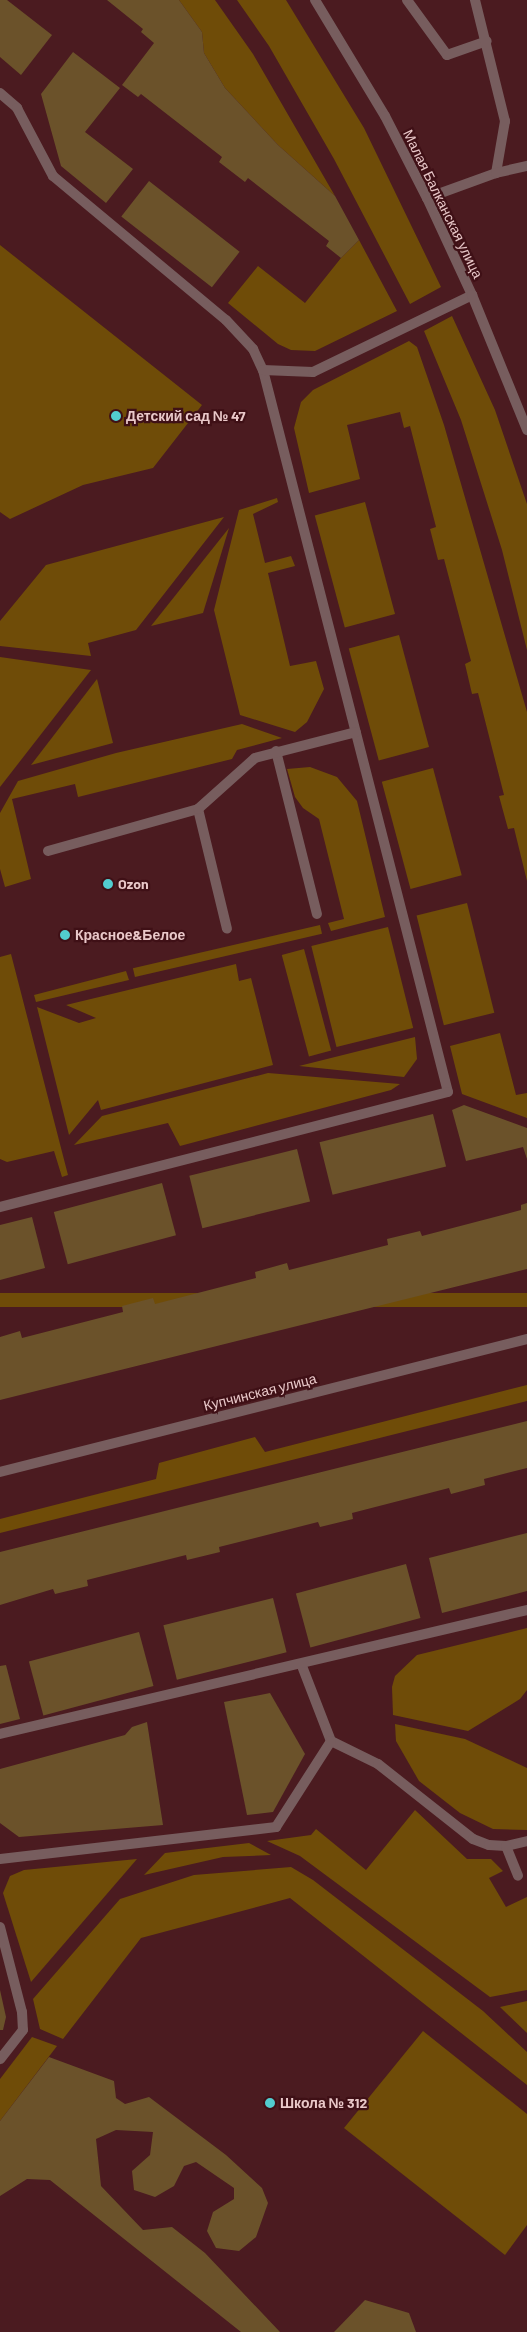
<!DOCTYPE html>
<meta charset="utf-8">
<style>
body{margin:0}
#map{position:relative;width:527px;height:2332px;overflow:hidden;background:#4b1b20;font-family:Barlow,sans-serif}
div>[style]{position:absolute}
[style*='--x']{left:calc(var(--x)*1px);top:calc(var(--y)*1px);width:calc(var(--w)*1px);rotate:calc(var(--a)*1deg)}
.green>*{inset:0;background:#6f4c08;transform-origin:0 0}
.forest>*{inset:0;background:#6b522a;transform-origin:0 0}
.lane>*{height:10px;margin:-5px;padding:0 5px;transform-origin:5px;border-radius:5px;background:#775d5e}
.street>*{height:10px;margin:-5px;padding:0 5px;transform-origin:5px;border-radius:5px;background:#775d5e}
.dots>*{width:14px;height:14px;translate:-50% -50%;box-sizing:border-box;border:2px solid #3f1016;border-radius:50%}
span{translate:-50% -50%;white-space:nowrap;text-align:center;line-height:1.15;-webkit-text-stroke:4.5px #3f1016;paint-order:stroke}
.street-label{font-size:14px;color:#e9c8c9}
.poi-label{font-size:14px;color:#e9c8c9;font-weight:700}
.left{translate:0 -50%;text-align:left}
</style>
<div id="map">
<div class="green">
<div style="clip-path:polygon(179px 0,215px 0,253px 54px,335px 196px,278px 145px,225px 88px,204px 53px,202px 32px)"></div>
<div style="clip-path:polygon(237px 0,286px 0,364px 128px,441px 287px,410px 304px,334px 159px,269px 46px)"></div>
<div style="clip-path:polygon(359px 240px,397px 311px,315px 351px,291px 350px,278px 344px,228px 303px,258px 266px,305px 303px,341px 258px)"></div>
<div style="clip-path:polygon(0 245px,202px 405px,153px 468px,83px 485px,10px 519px,0 512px)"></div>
<div style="clip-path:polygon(452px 316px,495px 410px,527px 504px,527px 650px,502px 550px,461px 420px,424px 331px)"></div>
<div style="clip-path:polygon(409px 341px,417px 347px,444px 425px,527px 712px,527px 881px,514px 828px,508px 829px,499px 796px,504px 795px,478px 693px,472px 694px,465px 664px,471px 661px,444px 559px,438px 560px,430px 529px,436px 527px,410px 426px,404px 428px,400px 412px,347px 425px,360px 479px,309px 493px,294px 428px,301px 402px,313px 390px)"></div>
<div style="clip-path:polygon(277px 498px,278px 502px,253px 514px,265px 563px,291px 556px,295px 566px,268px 573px,290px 666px,316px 661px,324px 689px,307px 722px,295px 732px,240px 715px,214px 610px,239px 510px)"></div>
<div style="left:365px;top:502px;width:116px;height:52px;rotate:75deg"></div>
<div style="clip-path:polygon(224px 517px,136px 630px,88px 643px,91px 656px,0 646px,0 621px,46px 565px)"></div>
<div style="clip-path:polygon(229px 528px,203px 613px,151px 626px)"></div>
<div style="left:399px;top:635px;width:116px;height:52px;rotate:75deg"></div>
<div style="clip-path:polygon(0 657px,91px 670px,0 787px)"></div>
<div style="clip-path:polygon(97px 679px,113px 743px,31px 765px)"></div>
<div style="clip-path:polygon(242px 724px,282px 738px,237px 750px,232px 759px,78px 797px,75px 784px,12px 799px,31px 879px,5px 887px,0 869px,0 813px,18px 781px,116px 753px)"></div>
<div style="clip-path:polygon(310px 767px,337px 777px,357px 801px,385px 917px,331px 931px,328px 923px,344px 919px,319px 819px,303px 808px,295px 797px,287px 769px)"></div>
<div style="left:433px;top:768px;width:111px;height:53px;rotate:75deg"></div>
<div style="left:467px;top:903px;width:113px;height:52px;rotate:76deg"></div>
<div style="left:320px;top:925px;width:9px;height:192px;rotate:77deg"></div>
<div style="left:388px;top:927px;width:104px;height:79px;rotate:76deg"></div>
<div style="left:304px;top:949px;width:105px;height:23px;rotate:75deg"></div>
<div style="clip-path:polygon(11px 954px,68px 1175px,62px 1177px,54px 1151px,7px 1162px,0 1159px,0 957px)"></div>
<div style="clip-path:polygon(236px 964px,239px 981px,251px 978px,273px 1065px,101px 1110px,98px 1100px,69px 1135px,37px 1007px,79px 1023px,96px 1018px,66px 1005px)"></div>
<div style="clip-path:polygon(126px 971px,129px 980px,36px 1002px,34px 995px)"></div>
<div style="clip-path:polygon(500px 1033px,516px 1095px,527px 1093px,527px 1118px,462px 1094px,450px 1046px)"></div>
<div style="clip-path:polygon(415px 1037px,417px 1059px,404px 1077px,299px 1066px)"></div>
<div style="clip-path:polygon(268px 1073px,400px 1084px,391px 1090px,180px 1146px,168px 1123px,74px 1145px,102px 1116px)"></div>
<div style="left:527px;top:1293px;width:14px;height:543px;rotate:90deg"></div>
<div style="clip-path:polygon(527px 1385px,527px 1401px,0 1533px,0 1519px,156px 1479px,159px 1463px,255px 1437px,265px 1452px)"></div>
<div style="clip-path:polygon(527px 1628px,527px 1690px,520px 1699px,468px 1731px,393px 1715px,392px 1687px,395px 1676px,417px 1655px)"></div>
<div style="clip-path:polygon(395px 1724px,465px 1739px,527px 1768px,527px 1830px,493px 1829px,460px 1813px,419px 1781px,396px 1741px)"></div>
<div style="clip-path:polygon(415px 1810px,467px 1859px,491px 1859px,503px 1871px,489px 1878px,506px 1907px,527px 1897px,527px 1990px,490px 1997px,300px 1856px,267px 1841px,311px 1835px,316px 1829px,366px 1870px)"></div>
<div style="clip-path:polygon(249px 1843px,271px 1855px,223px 1857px,144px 1875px,165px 1853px)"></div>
<div style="clip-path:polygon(137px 1859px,31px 1982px,3px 1893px,10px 1876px,24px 1870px)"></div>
<div style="clip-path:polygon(291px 1867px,313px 1880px,483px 2011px,527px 2052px,527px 2085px,290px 1898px,141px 1938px,63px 2039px,40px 2029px,33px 1999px,120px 1899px,194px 1875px)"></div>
<div style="clip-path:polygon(527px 2001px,527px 2033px,500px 2007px)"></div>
<div style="clip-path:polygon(423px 2031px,527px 2114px,527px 2225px,505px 2255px,344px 2128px)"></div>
<div style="clip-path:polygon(32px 2037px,57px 2046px,0 2121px,0 2079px)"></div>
</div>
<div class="forest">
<div style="clip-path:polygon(0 0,7px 0,52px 35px,21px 75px,0 57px)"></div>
<div style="clip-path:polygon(107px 0,179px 0,202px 32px,204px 53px,225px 88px,278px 145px,335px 196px,359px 240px,341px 258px,326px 246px,329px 241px,248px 178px,245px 182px,219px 162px,222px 157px,141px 94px,138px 97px,122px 85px,154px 43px,141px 32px,143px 29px)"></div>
<div style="clip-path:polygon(73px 52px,120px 88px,85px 132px,133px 169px,106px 203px,61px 166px,41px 94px)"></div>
<div style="left:149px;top:181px;width:115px;height:45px;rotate:38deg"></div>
<div style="clip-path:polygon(464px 1105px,527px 1128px,527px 1159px,523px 1147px,466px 1161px,452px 1110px)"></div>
<div style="left:433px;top:1114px;width:54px;height:117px;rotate:76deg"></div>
<div style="left:297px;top:1149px;width:54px;height:111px;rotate:76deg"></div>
<div style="left:162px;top:1183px;width:54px;height:112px;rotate:75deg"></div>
<div style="clip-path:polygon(527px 1203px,527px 1269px,0 1400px,0 1337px,20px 1331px,22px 1338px,123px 1312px,122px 1306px,153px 1298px,155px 1304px,256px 1278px,255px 1272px,287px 1263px,289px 1270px,388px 1245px,387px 1239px,420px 1231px,422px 1236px,521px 1210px,521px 1205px)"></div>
<div style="clip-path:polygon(32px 1217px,45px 1268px,0 1280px,0 1225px)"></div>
<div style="clip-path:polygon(527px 1421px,527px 1468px,484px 1479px,485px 1485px,451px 1494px,449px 1488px,352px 1513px,353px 1519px,320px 1527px,318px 1522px,219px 1547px,220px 1552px,187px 1560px,186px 1555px,87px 1580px,88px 1586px,55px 1594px,53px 1589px,0 1605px,0 1552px)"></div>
<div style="clip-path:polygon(527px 1533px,527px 1591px,442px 1613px,429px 1558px)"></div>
<div style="left:406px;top:1564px;width:56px;height:114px;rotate:75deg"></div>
<div style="left:273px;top:1598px;width:56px;height:113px;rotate:76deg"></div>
<div style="left:139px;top:1632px;width:56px;height:114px;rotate:75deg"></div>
<div style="clip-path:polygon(6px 1665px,20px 1719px,0 1724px,0 1666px)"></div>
<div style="clip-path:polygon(270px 1693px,305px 1754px,273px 1812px,247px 1815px,224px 1702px)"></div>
<div style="clip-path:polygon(147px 1722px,163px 1825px,19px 1837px,0 1823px,0 1769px,125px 1735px,132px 1727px)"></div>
<div style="clip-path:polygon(0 1990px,6px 2017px,3px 2030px,0 2030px)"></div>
<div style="clip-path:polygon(49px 2057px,114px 2081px,116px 2098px,125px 2104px,149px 2097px,226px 2155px,262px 2188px,268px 2203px,256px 2237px,239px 2251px,216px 2248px,207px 2231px,213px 2212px,234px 2199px,234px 2188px,196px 2162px,184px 2166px,174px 2186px,155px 2197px,134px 2190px,132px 2171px,150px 2155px,153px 2132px,116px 2130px,96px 2139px,101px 2186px,143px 2230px,172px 2227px,205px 2253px,280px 2332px,241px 2332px,50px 2180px,27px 2179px,0 2196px,0 2121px)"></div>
<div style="clip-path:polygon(365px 2300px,409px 2313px,416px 2332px,334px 2332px)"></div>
</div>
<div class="lane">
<div style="--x:407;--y:0;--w:68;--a:54"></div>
<div style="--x:447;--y:55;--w:42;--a:-19.3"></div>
<div style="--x:475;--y:0;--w:125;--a:76.1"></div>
<div style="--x:505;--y:121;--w:53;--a:99.8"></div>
<div style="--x:0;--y:93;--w:23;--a:41"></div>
<div style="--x:17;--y:108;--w:77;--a:62.1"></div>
<div style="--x:53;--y:176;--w:225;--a:39.8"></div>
<div style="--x:226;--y:320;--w:40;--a:47"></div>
<div style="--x:253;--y:349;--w:23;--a:65"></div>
<div style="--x:263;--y:370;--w:745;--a:75.63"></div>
<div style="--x:448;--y:1092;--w:463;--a:165.6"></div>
<div style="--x:427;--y:198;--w:73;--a:-19.9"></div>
<div style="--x:496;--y:173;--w:32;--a:-13"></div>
<div style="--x:263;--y:370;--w:50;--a:2.3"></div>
<div style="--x:313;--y:372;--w:177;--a:-25.8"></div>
<div style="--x:276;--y:751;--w:168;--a:75.9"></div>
<div style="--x:198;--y:809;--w:123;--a:76.4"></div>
<div style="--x:48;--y:851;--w:156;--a:-15.6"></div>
<div style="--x:198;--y:809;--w:76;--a:-41.8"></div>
<div style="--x:255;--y:758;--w:104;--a:-14.4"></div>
<div style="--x:302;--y:1666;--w:80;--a:68.9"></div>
<div style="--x:331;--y:1741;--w:52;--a:26.1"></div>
<div style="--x:378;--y:1764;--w:121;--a:38.3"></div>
<div style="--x:473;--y:1839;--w:17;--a:21"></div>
<div style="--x:489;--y:1845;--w:17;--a:3"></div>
<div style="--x:506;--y:1846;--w:22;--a:-13"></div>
<div style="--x:0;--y:1734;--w:541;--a:-13.24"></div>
<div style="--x:506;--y:1846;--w:32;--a:68"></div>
<div style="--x:0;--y:1859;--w:278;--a:-6.6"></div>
<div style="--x:276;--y:1827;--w:102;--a:-57.4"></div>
<div style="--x:0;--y:1927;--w:88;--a:75.5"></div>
<div style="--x:22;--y:2012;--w:18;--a:87"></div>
<div style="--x:23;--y:2030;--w:37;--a:128"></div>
</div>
<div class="street">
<div style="--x:315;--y:0;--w:135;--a:58.9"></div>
<div style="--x:385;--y:116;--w:92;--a:62.9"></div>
<div style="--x:427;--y:198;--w:107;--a:65.1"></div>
<div style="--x:472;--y:295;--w:146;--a:67.8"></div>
<div style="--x:0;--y:1472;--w:544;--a:-14.16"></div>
</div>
<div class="dots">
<div style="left:116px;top:416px;background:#52cdcf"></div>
<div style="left:108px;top:884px;background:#52cdcf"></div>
<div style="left:65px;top:935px;background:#52cdcf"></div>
<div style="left:270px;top:2103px;background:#52cdcf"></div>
</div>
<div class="street-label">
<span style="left:443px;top:204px;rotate:64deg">Малая Балканская улица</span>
<span style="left:260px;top:1392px;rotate:-14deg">Купчинская улица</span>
</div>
<div class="poi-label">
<span class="left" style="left:126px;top:416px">Детский сад № 47</span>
<span class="left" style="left:118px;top:884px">Ozon</span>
<span class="left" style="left:75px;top:935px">Красное&amp;Белое</span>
<span class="left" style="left:280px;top:2103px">Школа № 312</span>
</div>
</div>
